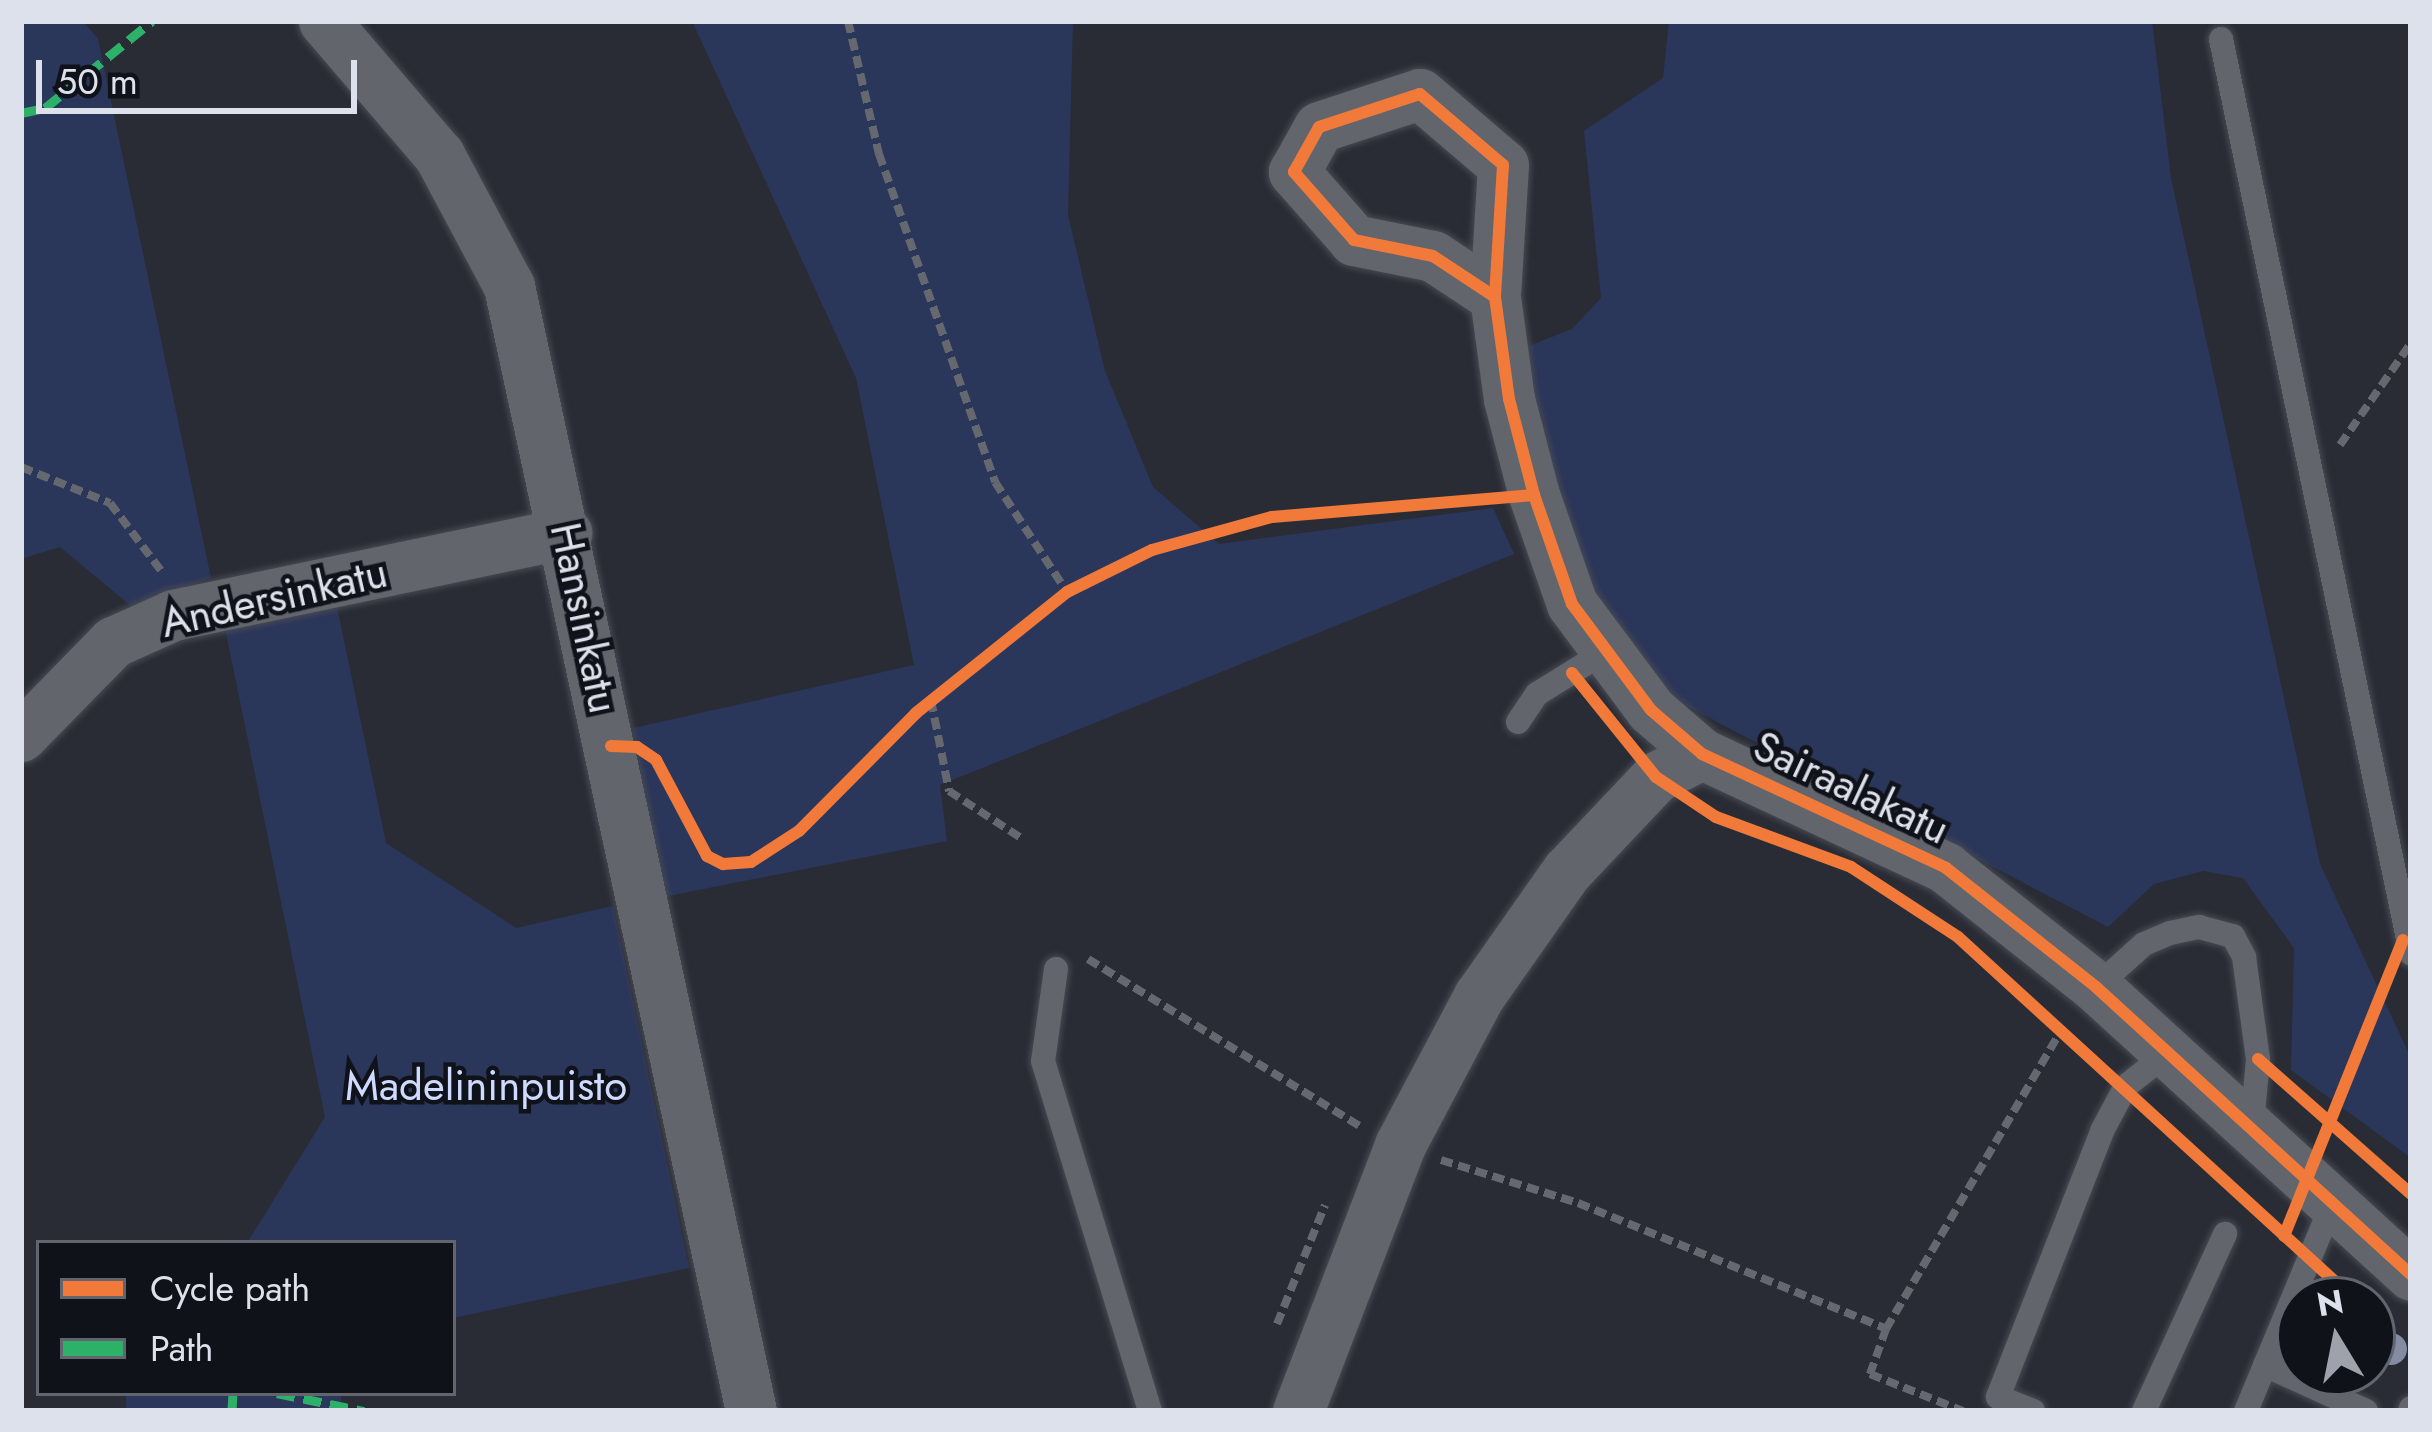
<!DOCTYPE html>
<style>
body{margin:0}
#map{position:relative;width:2432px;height:1432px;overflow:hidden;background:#292c35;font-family:Jost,sans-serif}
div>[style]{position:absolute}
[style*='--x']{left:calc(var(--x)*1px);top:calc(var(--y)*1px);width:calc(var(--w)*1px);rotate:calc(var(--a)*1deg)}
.green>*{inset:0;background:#2b365b;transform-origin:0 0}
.path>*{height:8px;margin-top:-4px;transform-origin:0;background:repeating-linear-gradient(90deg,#65686f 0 12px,transparent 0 18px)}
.roads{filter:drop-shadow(0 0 3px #474a52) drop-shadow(0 0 3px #474a52)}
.lane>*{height:24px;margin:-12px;padding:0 12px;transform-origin:12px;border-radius:12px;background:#62656c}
.street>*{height:51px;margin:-25.5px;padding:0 25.5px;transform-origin:25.5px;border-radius:25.5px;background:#62656c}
.quiet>*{height:9px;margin-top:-4.5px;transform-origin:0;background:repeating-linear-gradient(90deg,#2db169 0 18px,transparent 0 27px)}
.cycleway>*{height:12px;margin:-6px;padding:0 6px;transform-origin:6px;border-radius:6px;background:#f17a3a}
.trees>*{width:32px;height:32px;margin:-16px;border-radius:50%;background:#848ca4}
span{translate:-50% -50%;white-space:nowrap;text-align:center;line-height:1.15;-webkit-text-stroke:9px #10121a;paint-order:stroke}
.street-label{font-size:42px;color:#dde1ec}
.park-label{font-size:42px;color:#cedafe}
.frame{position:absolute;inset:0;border:24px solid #dde1ec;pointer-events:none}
.legend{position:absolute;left:36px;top:1240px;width:420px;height:156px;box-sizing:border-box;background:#10121a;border:3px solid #62656e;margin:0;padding:15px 21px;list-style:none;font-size:36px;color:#dde1ec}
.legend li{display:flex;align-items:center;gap:24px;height:60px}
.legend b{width:60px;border:3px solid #62656e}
.north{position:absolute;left:2276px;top:1276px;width:120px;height:120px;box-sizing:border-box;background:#10121a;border:3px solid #62656e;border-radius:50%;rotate:350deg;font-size:33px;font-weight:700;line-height:48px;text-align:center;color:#dde1ec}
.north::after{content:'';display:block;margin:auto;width:42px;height:54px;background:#9ea2ac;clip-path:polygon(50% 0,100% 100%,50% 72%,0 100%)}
.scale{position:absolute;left:36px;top:60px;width:321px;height:54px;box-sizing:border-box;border:6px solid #dde1ec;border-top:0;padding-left:15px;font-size:36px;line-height:42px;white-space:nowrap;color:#dde1ec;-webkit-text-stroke:9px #10121a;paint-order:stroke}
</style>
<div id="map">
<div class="green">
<div style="clip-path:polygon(21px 21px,83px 21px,98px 39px,211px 578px,131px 606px,60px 547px,21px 559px)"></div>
<div style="clip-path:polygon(692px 21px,1073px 21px,1068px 215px,1105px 371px,1153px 487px,1219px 544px,1493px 508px,1514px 554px,940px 785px,947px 841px,663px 897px,633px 728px,914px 665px,856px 378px)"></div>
<div style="clip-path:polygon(1669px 21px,2152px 21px,2171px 178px,2320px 864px,2411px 1058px,2411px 1158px,2291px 1070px,2294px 948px,2243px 878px,2203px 871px,2154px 884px,2108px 927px,1662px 693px,1595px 600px,1531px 402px,1526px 347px,1572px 329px,1601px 298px,1584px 131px,1663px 78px)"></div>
<div style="clip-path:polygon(337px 607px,386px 843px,516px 928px,613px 906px,689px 1268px,453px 1318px,453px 1243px,247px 1243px,325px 1117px,225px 628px)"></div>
<div style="left:126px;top:1393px;width:215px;height:18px"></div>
</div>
<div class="path">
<div style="--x:848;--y:21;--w:137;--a:76.9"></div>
<div style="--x:879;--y:154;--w:348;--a:70.5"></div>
<div style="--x:995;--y:482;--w:131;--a:56.8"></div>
<div style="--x:2340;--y:445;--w:124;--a:-55.2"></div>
<div style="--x:21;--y:467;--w:96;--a:22"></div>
<div style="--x:110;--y:503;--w:86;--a:53"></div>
<div style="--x:931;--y:700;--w:93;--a:78.8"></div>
<div style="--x:949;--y:791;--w:86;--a:33.1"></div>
<div style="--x:1088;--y:959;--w:321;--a:31.6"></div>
<div style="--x:1441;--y:1160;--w:144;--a:17.4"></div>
<div style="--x:1578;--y:1203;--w:333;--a:22.2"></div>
<div style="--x:1886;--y:1329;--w:348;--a:-59.6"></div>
<div style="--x:1277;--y:1324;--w:128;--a:-68"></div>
<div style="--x:1886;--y:1329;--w:48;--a:109.6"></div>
<div style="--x:1870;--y:1374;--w:100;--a:21.7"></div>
</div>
<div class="roads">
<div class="lane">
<div style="--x:2221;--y:39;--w:934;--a:78.26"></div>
<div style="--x:1518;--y:722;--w:34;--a:-56"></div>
<div style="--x:1537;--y:694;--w:78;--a:-31.8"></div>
<div style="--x:1056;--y:969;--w:93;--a:98"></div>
<div style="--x:1043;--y:1061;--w:366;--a:73"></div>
<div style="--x:2096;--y:987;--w:64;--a:-41.9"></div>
<div style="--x:2144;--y:944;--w:28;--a:-23"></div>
<div style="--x:2170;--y:933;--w:30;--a:-12"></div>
<div style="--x:2199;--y:927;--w:35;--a:15"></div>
<div style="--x:2233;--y:936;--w:24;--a:62"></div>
<div style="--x:2244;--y:957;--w:103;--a:82.2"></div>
<div style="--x:2258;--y:1059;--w:66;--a:95.2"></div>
<div style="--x:2265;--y:1365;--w:111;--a:24.5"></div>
<div style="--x:2033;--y:1411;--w:38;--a:-158"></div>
<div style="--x:1998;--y:1397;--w:286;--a:-68.6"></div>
<div style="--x:2102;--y:1131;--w:51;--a:-61.9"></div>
<div style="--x:2126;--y:1086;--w:55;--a:-38.3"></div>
<div style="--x:2144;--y:1411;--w:195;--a:-65.4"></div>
<div style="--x:2246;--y:1411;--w:224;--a:-67.4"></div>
<div style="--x:2410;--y:1411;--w:3;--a:-72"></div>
</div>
<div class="street">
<div style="--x:324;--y:21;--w:177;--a:49.4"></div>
<div style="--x:439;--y:155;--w:149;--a:61.9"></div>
<div style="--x:509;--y:286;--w:1151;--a:77.86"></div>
<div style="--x:1495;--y:297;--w:74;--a:-146.5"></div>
<div style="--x:1433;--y:256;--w:81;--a:-168.6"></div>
<div style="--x:1354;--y:240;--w:91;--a:-131.4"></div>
<div style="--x:1294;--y:172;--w:51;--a:-60.9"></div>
<div style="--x:1319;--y:127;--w:106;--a:-18.1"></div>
<div style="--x:1420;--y:94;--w:109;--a:40.5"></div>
<div style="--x:1503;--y:165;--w:132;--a:93.5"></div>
<div style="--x:1495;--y:297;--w:103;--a:82.2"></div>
<div style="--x:1509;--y:399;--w:99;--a:75.4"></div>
<div style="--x:1534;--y:495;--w:115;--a:70.8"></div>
<div style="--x:1572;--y:604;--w:132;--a:53.3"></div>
<div style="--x:1651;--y:710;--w:67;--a:40.8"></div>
<div style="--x:1702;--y:754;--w:269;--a:25"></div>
<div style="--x:1946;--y:868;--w:191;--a:38.4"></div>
<div style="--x:2096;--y:987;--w:427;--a:42.4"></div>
<div style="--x:21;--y:736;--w:132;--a:-45.6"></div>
<div style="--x:113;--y:642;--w:66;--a:-24.2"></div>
<div style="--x:173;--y:615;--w:402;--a:-11.8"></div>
<div style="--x:1298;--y:1411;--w:285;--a:-69"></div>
<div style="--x:1400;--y:1145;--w:169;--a:-62.1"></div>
<div style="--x:1479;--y:996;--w:153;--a:-54.9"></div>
<div style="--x:1567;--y:871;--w:129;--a:-46.6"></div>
<div style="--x:1656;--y:777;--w:51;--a:-26.6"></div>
</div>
</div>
<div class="quiet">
<div style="--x:21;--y:113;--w:25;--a:-12"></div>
<div style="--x:45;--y:108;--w:138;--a:-39.1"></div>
<div style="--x:277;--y:1393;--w:89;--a:11.7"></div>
<div style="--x:232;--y:1411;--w:18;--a:-87"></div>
</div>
<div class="cycleway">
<div style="--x:1495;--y:297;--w:74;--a:-146.5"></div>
<div style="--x:1433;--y:256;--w:81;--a:-168.6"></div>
<div style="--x:1354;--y:240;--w:91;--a:-131.4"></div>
<div style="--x:1294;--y:172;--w:51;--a:-60.9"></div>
<div style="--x:1319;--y:127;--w:106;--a:-18.1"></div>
<div style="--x:1420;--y:94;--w:109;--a:40.5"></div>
<div style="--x:1503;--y:165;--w:132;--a:93.5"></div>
<div style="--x:1495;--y:297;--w:103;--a:82.2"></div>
<div style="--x:1509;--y:399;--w:99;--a:75.4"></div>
<div style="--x:1534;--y:495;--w:115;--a:70.8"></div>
<div style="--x:1572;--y:604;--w:132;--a:53.3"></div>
<div style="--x:1651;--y:710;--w:67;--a:40.8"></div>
<div style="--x:1702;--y:754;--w:269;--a:25"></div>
<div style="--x:1946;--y:868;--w:191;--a:38.4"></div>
<div style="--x:2096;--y:987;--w:427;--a:42.4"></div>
<div style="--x:1572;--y:673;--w:134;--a:51.1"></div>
<div style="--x:1656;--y:777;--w:72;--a:33.7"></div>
<div style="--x:1716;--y:817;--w:144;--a:20.3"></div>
<div style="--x:1851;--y:867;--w:128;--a:33.2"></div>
<div style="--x:1958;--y:937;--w:538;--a:42.44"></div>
<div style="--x:611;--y:746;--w:26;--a:2"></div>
<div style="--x:637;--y:747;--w:23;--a:34"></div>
<div style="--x:656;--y:760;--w:109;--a:62"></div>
<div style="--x:707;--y:856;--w:18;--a:27"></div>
<div style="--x:723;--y:864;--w:28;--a:-4"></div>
<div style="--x:751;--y:862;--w:57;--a:-32.9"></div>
<div style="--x:799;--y:831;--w:166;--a:-45.2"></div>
<div style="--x:916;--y:713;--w:193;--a:-38.7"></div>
<div style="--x:1067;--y:592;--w:95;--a:-26.3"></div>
<div style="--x:1152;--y:550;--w:124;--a:-15.4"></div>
<div style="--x:1272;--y:517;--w:263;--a:-4.8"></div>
<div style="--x:2258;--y:1059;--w:204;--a:41.4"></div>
<div style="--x:2284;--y:1236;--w:319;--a:-68.1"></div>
</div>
<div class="trees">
<div style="left:2391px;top:1349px"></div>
</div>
<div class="street-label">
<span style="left:274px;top:598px;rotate:-13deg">Andersinkatu</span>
<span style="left:584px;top:618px;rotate:78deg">Hansinkatu</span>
<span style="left:1851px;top:788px;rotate:25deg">Sairaalakatu</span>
</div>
<div class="park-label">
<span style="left:486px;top:1086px">Madelininpuisto</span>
</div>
<div class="frame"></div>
<ul class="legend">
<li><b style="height:15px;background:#f17a3a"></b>Cycle path</li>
<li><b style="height:15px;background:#2db169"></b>Path</li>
</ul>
<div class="north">N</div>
<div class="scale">50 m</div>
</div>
